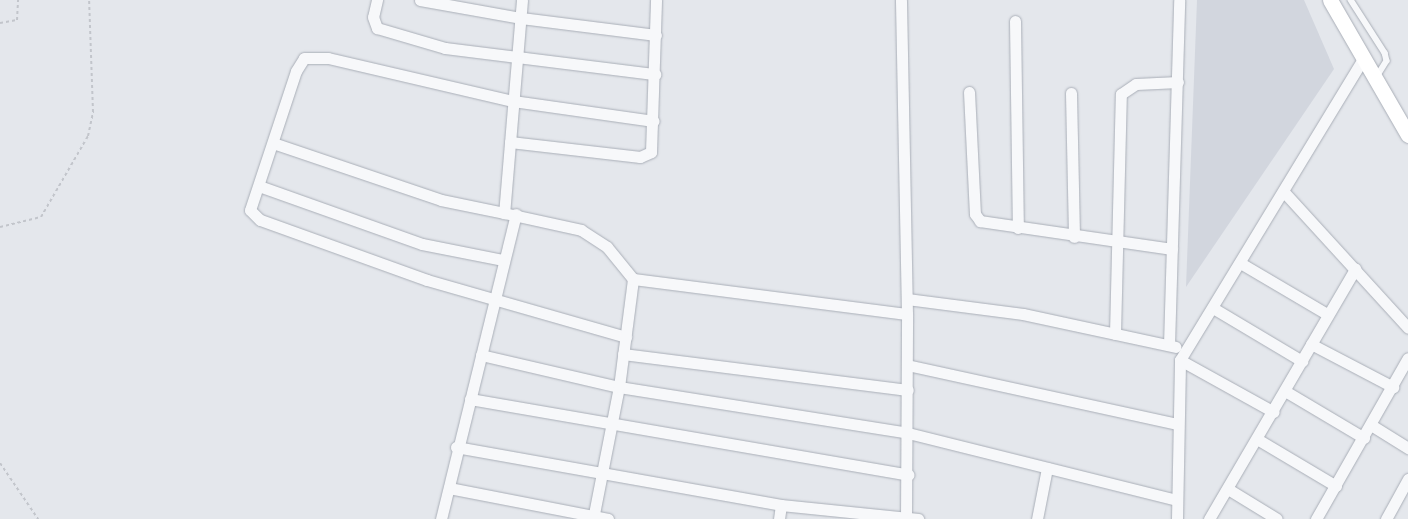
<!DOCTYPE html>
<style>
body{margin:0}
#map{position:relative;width:1408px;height:519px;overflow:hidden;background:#e4e7ec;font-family:Raleway,sans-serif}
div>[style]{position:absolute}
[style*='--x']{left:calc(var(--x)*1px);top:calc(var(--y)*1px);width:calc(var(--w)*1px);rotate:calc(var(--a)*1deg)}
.built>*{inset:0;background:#d2d6de}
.path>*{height:2px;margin-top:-1px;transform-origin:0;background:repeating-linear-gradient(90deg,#c2c5cb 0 3px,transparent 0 6px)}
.roads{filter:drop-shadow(0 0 1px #a9aeb7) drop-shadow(0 0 1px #a9aeb7)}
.service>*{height:5.5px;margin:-2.75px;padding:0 2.75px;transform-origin:2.75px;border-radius:2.75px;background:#f7f8fa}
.minor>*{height:11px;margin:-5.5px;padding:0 5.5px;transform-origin:5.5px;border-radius:5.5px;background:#f7f8fa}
.secondary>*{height:15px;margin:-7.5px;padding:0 7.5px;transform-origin:7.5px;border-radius:7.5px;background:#fff}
span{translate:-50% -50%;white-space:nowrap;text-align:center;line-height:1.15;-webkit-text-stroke:3.5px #f4f6f9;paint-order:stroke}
</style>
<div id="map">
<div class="built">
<div style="clip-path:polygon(1197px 0,1304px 0,1334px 69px,1186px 287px)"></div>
</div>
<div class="path">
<div style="--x:0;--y:23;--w:17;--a:-10"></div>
<div style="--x:17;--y:20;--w:20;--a:-87"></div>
<div style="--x:0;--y:227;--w:42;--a:-13.7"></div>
<div style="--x:41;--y:217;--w:94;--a:-59.9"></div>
<div style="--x:88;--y:136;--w:25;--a:-78"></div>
<div style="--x:93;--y:112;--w:112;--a:-92"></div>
<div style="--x:0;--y:463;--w:68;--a:55.8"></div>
</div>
<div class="roads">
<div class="service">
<div style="--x:1351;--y:0;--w:63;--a:57.3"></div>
<div style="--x:1385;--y:53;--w:8;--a:76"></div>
<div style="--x:1387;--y:61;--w:19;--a:122"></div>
</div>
<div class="minor">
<div style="--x:377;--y:0;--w:17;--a:103"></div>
<div style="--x:373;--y:17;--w:12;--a:70"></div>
<div style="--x:377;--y:28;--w:71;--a:16.4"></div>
<div style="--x:445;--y:48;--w:212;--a:7.1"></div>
<div style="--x:420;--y:0;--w:103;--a:10.1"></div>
<div style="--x:521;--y:18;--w:136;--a:7.2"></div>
<div style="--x:522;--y:0;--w:214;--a:94.8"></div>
<div style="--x:504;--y:213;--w:79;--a:12.4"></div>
<div style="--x:581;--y:230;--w:31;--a:33"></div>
<div style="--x:607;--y:247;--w:41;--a:50.9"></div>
<div style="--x:1015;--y:21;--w:207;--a:89.2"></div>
<div style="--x:969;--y:92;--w:122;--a:87.2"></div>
<div style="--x:975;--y:214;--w:9;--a:54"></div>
<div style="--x:980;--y:221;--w:194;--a:8.3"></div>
<div style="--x:1071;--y:93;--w:144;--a:88.8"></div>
<div style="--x:510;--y:142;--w:131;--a:6.6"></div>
<div style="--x:640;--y:157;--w:12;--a:-24"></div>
<div style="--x:651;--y:152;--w:152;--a:-88.1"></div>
<div style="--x:273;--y:143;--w:177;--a:18.7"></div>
<div style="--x:441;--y:200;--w:64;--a:11.7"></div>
<div style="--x:259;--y:186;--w:173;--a:19.6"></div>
<div style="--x:422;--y:244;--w:83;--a:11.2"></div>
<div style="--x:1284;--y:192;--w:184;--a:47.6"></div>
<div style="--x:1242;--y:264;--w:99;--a:30.5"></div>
<div style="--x:907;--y:299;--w:117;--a:7.4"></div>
<div style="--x:1023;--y:314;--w:156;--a:12.2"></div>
<div style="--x:1213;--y:308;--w:104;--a:30.8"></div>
<div style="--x:1115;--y:334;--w:240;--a:-88.6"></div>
<div style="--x:1121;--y:94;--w:18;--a:-34"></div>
<div style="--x:1136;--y:84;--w:42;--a:-2.7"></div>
<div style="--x:626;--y:337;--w:207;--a:-164"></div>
<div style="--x:427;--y:280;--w:177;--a:-160.2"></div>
<div style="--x:260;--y:220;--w:14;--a:-135"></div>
<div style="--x:250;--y:210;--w:146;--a:-71.7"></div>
<div style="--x:296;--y:71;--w:15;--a:-58"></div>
<div style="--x:304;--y:58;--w:24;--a:0"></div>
<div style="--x:328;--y:58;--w:190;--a:13.1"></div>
<div style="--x:513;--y:101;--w:142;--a:8.1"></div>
<div style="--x:1311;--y:344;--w:93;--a:27.7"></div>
<div style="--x:1169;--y:345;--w:345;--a:-88.3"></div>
<div style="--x:623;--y:354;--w:287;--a:7.2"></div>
<div style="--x:481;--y:355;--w:142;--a:13.1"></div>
<div style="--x:619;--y:387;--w:293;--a:9"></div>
<div style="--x:908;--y:433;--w:277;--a:14"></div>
<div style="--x:1180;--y:360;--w:107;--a:29"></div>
<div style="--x:907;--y:365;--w:276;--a:12.3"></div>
<div style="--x:1285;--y:391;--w:92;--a:30.7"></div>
<div style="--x:470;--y:399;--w:445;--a:9.8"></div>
<div style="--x:1371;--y:425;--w:44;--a:31.9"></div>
<div style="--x:1257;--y:439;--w:92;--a:30.7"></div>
<div style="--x:456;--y:447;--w:330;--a:10.1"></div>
<div style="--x:781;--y:505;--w:138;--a:5.8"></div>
<div style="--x:449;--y:488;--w:162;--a:11"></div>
<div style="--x:1228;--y:489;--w:57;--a:31.5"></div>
<div style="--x:441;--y:519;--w:314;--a:-76.2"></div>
<div style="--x:593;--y:519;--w:135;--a:-78.9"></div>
<div style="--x:619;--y:387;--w:109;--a:-82.6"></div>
<div style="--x:633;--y:279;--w:276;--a:7.3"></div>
<div style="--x:907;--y:314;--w:314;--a:-91.1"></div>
<div style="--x:779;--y:519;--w:14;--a:-82"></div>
<div style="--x:906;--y:519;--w:205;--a:-89.7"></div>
<div style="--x:1037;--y:519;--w:52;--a:-78.9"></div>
<div style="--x:1177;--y:519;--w:159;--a:-88.9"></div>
<div style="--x:1180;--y:360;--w:350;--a:-58.7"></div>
<div style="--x:1209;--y:519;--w:290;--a:-59.7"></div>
<div style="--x:1316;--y:519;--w:185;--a:-60.3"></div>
<div style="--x:1386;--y:519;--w:46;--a:-61.2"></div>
</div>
<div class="secondary">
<div style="--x:1330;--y:0;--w:156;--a:60"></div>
</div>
</div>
</div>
